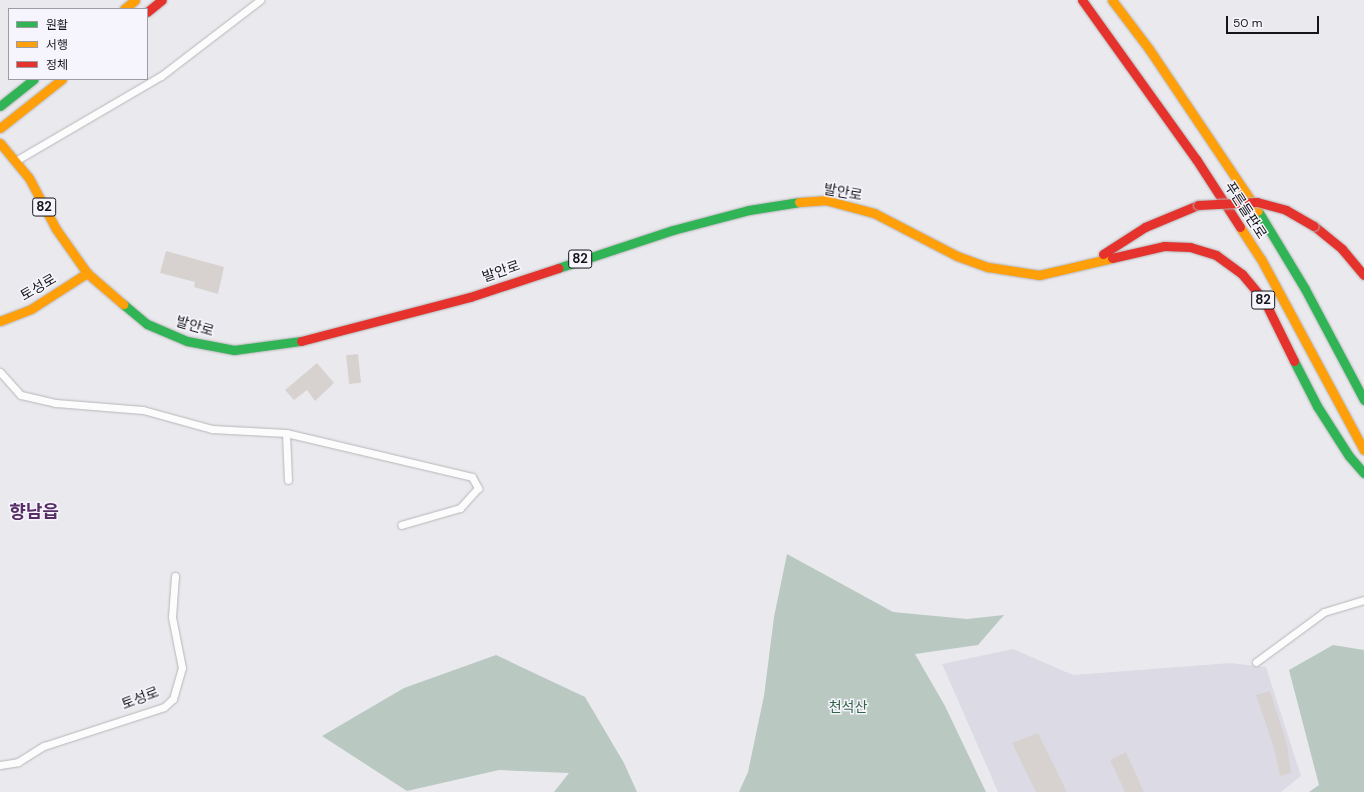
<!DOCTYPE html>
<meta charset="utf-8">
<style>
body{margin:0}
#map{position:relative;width:1364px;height:792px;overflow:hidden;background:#eaeaee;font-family:"DM Sans","Noto Sans KR",sans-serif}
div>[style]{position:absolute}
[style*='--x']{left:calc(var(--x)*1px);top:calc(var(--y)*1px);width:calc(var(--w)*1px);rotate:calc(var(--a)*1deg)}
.built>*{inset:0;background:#dcdbe5}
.forest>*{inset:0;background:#b9c8c0}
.building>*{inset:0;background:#d7d2cf;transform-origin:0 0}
.roads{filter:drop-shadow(0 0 1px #b6b6b9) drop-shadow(0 0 1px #b6b6b9)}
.lane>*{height:7px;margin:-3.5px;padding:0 3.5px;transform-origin:3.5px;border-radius:3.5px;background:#fcfcfc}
.fast>*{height:9px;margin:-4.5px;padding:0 4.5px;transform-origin:4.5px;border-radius:4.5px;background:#30b455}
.slow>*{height:9px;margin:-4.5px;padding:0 4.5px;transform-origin:4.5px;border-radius:4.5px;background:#ff9f0a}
.jam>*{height:9px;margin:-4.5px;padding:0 4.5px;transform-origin:4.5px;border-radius:4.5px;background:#e5322d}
.bridges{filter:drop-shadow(0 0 1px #b6b6b9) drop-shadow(0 0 1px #b6b6b9)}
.jam-bridge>*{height:9px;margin:-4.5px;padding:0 4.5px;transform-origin:4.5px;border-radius:4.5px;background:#e5322d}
span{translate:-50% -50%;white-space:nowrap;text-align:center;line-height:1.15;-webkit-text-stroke:3px #f6f5fd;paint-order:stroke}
.shield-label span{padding:1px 3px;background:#f6f5fd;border:1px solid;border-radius:3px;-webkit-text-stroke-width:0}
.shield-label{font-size:13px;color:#161619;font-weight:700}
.street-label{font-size:14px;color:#161619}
.park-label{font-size:14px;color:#336447}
.district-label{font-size:18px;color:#572e65;font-weight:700}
.legend{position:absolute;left:8px;top:8px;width:140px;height:72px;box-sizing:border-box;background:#f6f5fd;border:1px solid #9c9ca2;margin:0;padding:5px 7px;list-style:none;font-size:12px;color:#161619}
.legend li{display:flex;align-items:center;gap:8px;height:20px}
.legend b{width:20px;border:1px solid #9c9ca2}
.scale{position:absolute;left:1226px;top:16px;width:93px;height:18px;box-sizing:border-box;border:2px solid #161619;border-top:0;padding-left:5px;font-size:12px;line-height:14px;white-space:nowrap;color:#161619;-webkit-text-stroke:3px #f6f5fd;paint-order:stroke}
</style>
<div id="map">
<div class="built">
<div style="clip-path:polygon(1013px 649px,1073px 675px,1230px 663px,1266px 667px,1301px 776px,1281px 792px,998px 792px,942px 664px)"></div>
</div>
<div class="forest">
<div style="clip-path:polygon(787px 554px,893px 612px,967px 619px,1004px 615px,978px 645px,915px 654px,945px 706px,986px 792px,739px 792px,748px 772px,764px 696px,774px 617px)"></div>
<div style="clip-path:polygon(1333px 645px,1364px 650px,1364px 792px,1309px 792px,1319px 785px,1289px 670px)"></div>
<div style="clip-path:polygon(496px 655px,585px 697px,624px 763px,637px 792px,554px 792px,569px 773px,499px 770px,407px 791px,322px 736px,404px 688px)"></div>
</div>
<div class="building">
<div style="clip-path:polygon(166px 251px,224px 267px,218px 294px,194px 287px,195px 282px,160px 273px)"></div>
<div style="left:358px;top:354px;width:29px;height:12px;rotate:84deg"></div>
<div style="clip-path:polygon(317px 363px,334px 383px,315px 401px,307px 390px,294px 400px,285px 390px)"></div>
<div style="clip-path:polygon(1270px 691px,1287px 744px,1291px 773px,1280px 776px,1274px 748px,1256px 695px)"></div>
<div style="clip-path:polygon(1038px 733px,1067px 792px,1036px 792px,1012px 743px)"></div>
<div style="clip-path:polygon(1126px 752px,1144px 792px,1125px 792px,1110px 760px)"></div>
</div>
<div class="roads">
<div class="lane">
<div style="--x:17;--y:160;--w:167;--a:-30.3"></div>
<div style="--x:161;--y:76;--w:125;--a:-37.5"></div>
<div style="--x:0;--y:372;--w:31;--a:48"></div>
<div style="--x:21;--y:395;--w:36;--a:13"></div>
<div style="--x:56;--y:403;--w:87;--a:4.6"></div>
<div style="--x:143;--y:410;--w:72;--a:15.4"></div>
<div style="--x:212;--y:429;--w:74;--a:3.1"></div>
<div style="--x:286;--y:433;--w:47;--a:87.6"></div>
<div style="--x:286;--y:433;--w:191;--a:13.3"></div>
<div style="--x:472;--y:477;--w:13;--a:61"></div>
<div style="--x:478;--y:488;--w:27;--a:132"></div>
<div style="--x:460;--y:508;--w:61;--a:163.9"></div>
<div style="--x:1256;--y:662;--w:84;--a:-36.3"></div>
<div style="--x:1324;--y:612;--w:42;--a:-16.7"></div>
<div style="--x:0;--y:765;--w:18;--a:-9"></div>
<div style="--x:18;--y:762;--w:31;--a:-32"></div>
<div style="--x:44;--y:746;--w:126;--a:-18"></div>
<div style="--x:164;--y:707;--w:12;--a:-42"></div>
<div style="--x:173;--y:699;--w:32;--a:-74"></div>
<div style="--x:182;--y:668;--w:52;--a:-101.1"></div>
<div style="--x:172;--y:617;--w:41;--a:-85.8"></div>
</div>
<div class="fast">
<div style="--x:0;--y:106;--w:43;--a:-38.5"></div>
<div style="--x:1258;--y:211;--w:91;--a:58.9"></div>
<div style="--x:1305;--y:289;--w:126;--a:62"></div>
<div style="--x:558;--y:268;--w:121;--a:-18.3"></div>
<div style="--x:673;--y:230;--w:79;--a:-14.7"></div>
<div style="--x:749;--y:210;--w:51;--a:-9.1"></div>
<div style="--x:123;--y:304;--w:31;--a:40"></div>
<div style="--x:147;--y:324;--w:43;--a:23"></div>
<div style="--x:187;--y:341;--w:48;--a:10.8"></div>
<div style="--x:234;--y:350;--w:68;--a:-7.7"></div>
<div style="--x:1294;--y:361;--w:51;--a:62.9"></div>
<div style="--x:1317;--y:406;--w:59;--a:57.4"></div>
<div style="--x:1349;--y:456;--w:23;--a:49"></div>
</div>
<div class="slow">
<div style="--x:1112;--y:0;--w:61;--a:52.9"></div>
<div style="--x:1149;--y:49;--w:195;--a:56.1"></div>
<div style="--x:124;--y:9;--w:14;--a:-39"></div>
<div style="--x:0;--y:128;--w:79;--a:-38.3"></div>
<div style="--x:0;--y:143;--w:45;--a:50.4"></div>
<div style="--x:29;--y:178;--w:58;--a:62.1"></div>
<div style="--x:56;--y:229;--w:54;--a:54.8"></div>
<div style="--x:87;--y:273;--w:48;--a:40.7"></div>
<div style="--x:799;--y:202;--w:26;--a:-4"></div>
<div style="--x:825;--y:200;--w:51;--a:14.9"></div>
<div style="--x:874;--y:213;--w:93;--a:27.4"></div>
<div style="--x:957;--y:256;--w:33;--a:20"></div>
<div style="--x:988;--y:267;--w:52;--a:8.9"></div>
<div style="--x:1039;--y:275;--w:75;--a:-13.1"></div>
<div style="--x:1240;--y:227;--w:38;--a:57"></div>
<div style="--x:1261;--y:259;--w:217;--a:61.7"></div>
<div style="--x:0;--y:321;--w:33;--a:-21"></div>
<div style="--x:31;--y:309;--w:67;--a:-32.7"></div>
</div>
<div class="jam">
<div style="--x:1082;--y:0;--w:196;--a:54.4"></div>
<div style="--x:1196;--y:159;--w:81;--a:57.1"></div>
<div style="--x:147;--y:12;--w:19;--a:-39"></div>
<div style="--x:1314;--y:226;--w:36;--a:39"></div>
<div style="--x:1342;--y:249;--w:34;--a:50"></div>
<div style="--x:1103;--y:254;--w:50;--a:-32.7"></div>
<div style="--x:1145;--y:227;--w:57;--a:-22.5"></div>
<div style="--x:1112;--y:258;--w:53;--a:-13"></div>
<div style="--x:1164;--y:246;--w:26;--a:2"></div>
<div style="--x:1190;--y:247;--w:27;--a:17"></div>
<div style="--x:1216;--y:255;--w:32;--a:36"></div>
<div style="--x:1242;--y:274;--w:34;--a:50"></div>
<div style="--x:1264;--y:300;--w:68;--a:63.8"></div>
<div style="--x:301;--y:341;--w:175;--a:-14.6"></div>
<div style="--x:470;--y:297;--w:93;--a:-18.2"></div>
</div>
</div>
<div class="bridges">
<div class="jam-bridge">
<div style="--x:1198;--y:205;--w:59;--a:-2.9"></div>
<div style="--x:1257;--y:202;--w:30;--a:15"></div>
<div style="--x:1286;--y:210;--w:32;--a:30"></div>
</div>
</div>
<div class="shield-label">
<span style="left:44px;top:207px">82</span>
<span style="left:580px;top:259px">82</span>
<span style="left:1263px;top:300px">82</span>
</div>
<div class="street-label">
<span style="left:843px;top:192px;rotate:10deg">발안로</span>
<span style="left:1246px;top:210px;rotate:57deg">푸른들판로</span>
<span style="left:501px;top:271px;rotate:-19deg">발안로</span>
<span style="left:38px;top:287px;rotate:-30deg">토성로</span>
<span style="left:195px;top:326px;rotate:16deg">발안로</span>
<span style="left:140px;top:698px;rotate:-21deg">토성로</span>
</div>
<div class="park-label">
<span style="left:848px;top:707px">천석산</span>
</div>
<div class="district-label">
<span style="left:34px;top:512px">향남읍</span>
</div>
<ul class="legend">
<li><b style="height:5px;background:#30b455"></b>원활</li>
<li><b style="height:5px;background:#ff9f0a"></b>서행</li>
<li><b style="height:5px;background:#e5322d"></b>정체</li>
</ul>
<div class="scale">50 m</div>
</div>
